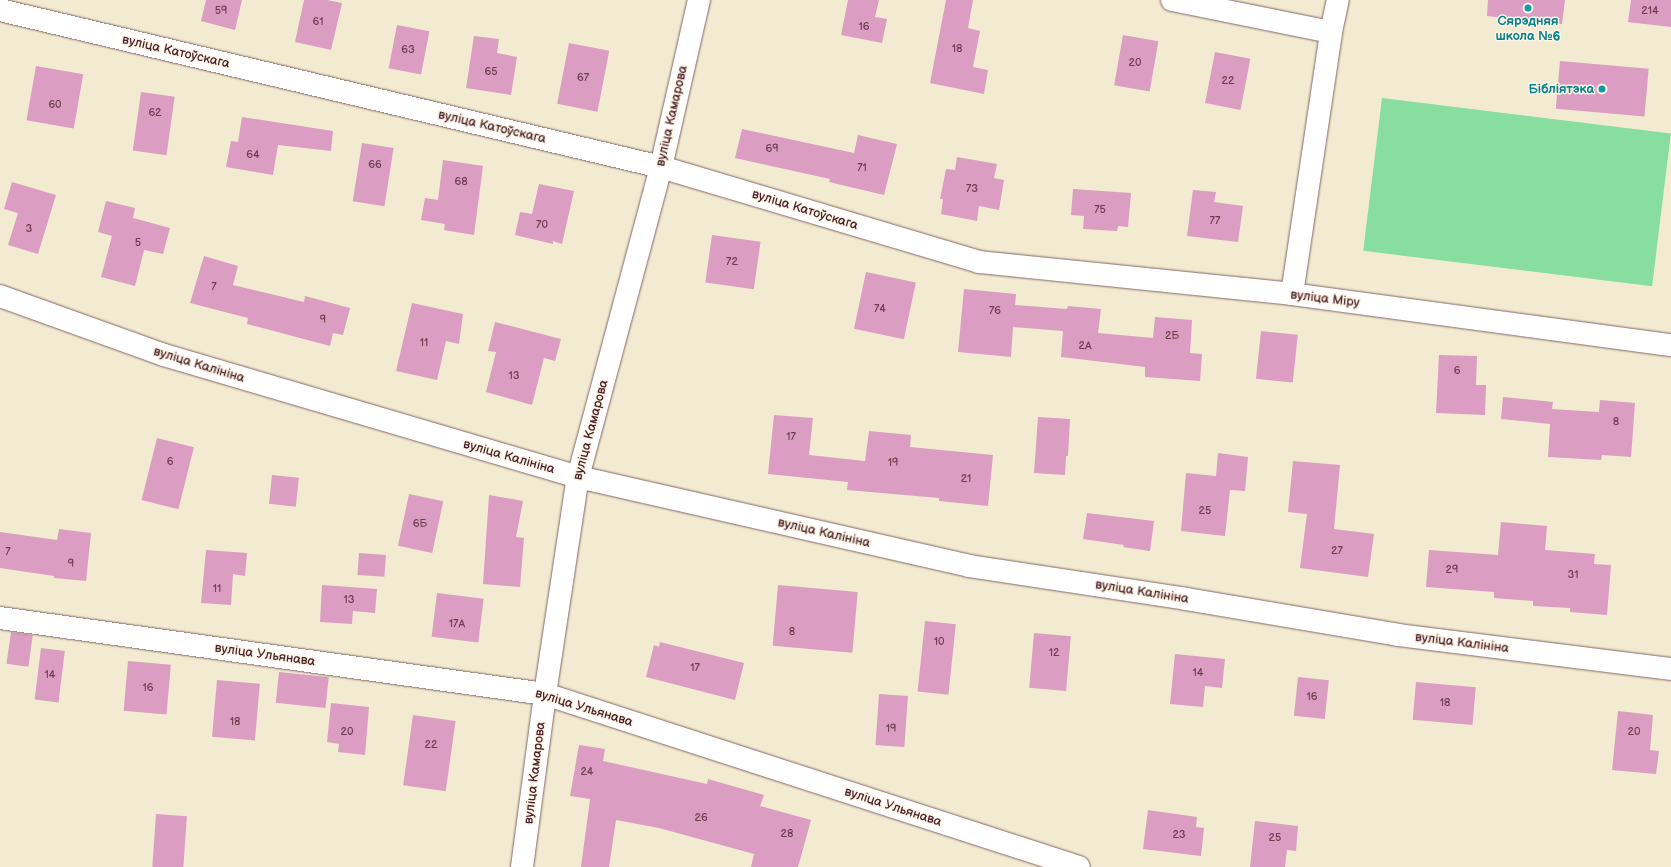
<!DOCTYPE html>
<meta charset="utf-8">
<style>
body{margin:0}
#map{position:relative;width:1671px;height:867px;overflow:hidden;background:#f2ebd2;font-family:"Balsamiq Sans",sans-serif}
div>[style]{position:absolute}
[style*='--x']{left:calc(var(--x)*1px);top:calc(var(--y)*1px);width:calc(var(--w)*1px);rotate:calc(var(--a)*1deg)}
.green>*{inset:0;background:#88dda0;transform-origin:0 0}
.building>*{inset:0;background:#db9dc1;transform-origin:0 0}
.roads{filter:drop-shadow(0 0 1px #856665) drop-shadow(0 0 1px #856665)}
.minor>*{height:22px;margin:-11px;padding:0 11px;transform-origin:11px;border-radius:11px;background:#fff}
.dots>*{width:11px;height:11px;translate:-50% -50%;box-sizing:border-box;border:2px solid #fcf5e5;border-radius:50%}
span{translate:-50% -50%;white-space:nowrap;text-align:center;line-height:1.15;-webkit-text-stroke:3px #fcf5e5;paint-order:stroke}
.number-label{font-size:11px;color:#6e3e50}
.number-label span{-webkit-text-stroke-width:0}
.culture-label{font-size:13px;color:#0d838f;font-weight:700}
.right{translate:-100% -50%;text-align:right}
.street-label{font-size:13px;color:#4a1f2b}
</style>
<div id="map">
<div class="green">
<div style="left:1382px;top:98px;width:291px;height:154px;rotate:7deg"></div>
</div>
<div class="building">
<div style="clip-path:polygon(206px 0,242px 0,235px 30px,201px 21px)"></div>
<div style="clip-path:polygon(304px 0,327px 0,342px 3px,331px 50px,295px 42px)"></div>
<div style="clip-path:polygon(848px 0,879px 0,875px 17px,887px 19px,882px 43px,841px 35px)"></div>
<div style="clip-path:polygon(946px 0,973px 0,968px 28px,980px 31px,973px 67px,988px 70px,984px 94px,930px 83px)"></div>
<div style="clip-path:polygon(1488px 0,1565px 0,1562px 24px,1487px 16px)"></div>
<div style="clip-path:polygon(1631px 0,1671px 0,1671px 27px,1628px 22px)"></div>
<div style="left:397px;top:25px;width:33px;height:44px;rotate:11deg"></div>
<div style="left:1123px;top:35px;width:36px;height:51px;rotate:10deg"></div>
<div style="clip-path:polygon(474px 36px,499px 39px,497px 53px,517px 57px,511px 95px,466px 88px)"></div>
<div style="left:569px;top:43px;width:41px;height:62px;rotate:11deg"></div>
<div style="left:1215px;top:52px;width:36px;height:52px;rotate:11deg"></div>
<div style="left:1560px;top:61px;width:89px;height:48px;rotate:5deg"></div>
<div style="left:36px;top:66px;width:48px;height:55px;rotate:10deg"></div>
<div style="left:141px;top:92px;width:34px;height:59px;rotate:8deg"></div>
<div style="clip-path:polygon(242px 117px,333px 131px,331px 151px,278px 145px,273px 175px,226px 167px,231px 141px,238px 142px)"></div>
<div style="clip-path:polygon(742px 129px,854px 153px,858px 135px,897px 144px,884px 195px,829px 182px,830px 179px,735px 158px)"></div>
<div style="left:362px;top:143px;width:32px;height:59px;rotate:9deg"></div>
<div style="clip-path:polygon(957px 157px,997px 164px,994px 178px,1004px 180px,999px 210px,979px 206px,977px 221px,941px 214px,943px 199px,940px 199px,946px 169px,955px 170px)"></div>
<div style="clip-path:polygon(443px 160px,483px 166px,474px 235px,444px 230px,445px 224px,421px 220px,425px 198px,438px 200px)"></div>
<div style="clip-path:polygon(12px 182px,56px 195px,38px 254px,8px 245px,18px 213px,4px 209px)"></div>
<div style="clip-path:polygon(539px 184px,574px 191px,562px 244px,553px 241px,553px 244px,515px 235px,520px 212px,532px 214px)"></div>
<div style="clip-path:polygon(1073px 189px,1131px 193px,1128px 227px,1118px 226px,1117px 231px,1083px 229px,1084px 216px,1071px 215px)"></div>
<div style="clip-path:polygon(1193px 190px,1216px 192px,1214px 202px,1243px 206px,1238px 242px,1187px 236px)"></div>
<div style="clip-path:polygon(106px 201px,135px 208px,133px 218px,170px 228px,163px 254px,144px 250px,135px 286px,101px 277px,112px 236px,98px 232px)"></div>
<div style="left:712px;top:235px;width:49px;height:48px;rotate:8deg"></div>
<div style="clip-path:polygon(204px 256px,238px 266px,233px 285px,304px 302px,305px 296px,350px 308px,343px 335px,333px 333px,330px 346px,247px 324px,248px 318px,190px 303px)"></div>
<div style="left:866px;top:272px;width:51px;height:58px;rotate:12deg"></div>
<div style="clip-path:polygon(964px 289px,1016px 294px,1015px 305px,1067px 309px,1068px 306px,1101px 309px,1098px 333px,1153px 338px,1155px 317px,1192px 320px,1190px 353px,1202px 354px,1200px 381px,1145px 377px,1145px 367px,1061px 357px,1063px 331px,1013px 327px,1011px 357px,958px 352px)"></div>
<div style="clip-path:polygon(412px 303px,463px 314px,459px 344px,446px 341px,437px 380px,396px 371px)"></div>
<div style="clip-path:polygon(495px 322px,561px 339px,555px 361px,544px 358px,532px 405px,486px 392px,496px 352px,488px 351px)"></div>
<div style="left:1261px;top:331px;width:37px;height:48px;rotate:6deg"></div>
<div style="clip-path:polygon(1439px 355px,1477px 356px,1476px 385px,1486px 385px,1485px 415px,1436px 413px)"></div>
<div style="clip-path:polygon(1503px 397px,1553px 402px,1552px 409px,1599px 412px,1600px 400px,1635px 403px,1631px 457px,1602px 455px,1601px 460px,1548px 457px,1550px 424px,1501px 419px)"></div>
<div style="clip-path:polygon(774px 415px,813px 418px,809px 455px,865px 461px,869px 431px,911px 435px,910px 447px,993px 455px,988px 506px,939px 501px,939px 498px,847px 490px,848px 482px,768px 474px)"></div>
<div style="clip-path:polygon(1038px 417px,1070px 419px,1068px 456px,1066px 456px,1065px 475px,1034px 473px)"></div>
<div style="left:157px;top:438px;width:38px;height:64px;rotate:14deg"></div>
<div style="clip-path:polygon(1218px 453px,1248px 457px,1245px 491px,1230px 490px,1225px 536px,1181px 531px,1186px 473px,1216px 476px)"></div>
<div style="clip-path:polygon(1293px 461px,1340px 465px,1334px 529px,1374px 534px,1368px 577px,1300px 568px,1307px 514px,1288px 512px)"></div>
<div style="left:272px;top:475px;width:27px;height:29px;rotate:6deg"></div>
<div style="left:409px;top:494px;width:35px;height:53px;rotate:12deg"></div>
<div style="clip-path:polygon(489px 495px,523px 501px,516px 537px,524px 538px,520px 587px,483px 584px)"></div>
<div style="clip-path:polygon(1087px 513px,1154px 521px,1150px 551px,1123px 547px,1124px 545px,1083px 539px)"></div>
<div style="clip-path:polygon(1501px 522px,1547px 526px,1545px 550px,1595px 554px,1594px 564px,1611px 565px,1607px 615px,1570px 612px,1570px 608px,1533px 606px,1533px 601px,1494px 598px,1494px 592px,1426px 587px,1429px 550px,1498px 555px)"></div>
<div style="clip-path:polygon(59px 529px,91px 533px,86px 581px,54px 578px,54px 576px,0 568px,0 532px,57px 540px)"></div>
<div style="clip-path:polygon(206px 550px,247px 553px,245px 576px,233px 574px,231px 605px,201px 603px)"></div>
<div style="left:359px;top:553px;width:27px;height:22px;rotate:4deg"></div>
<div style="clip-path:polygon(322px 585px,377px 589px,375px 613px,353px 611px,352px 624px,320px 622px)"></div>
<div style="left:778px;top:585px;width:80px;height:61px;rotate:5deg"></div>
<div style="left:437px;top:593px;width:47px;height:44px;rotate:7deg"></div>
<div style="left:925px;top:621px;width:31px;height:71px;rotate:6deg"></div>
<div style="left:11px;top:632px;width:22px;height:32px;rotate:8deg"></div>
<div style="left:1034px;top:633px;width:37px;height:55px;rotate:5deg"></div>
<div style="clip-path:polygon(660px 642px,744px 663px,735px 700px,646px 677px,654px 645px,659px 647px)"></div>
<div style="left:41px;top:648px;width:24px;height:52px;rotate:7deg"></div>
<div style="clip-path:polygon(1175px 654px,1225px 659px,1222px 688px,1205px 686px,1203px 707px,1170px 704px)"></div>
<div style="left:128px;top:661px;width:43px;height:50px;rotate:5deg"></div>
<div style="left:279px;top:672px;width:50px;height:31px;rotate:6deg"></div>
<div style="left:1298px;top:677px;width:31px;height:39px;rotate:6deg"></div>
<div style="left:217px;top:680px;width:43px;height:57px;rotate:5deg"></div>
<div style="left:1416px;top:682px;width:60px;height:38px;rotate:5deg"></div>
<div style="left:879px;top:694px;width:29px;height:51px;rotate:4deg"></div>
<div style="clip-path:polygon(331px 703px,369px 707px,365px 755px,338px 752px,339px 744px,327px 742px)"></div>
<div style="clip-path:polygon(1618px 711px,1653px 715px,1650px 750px,1659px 751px,1656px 774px,1612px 770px)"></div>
<div style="left:413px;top:715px;width:43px;height:71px;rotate:8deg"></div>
<div style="clip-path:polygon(579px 745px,605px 749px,603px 761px,707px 784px,708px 779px,764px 795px,760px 806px,811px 820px,798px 867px,751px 867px,754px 854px,659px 828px,616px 820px,609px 867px,581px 867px,590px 799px,570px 796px)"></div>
<div style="clip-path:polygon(1148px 810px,1197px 817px,1196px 827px,1204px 828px,1201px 856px,1143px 849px)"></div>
<div style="left:156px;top:814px;width:31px;height:53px;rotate:4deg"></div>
<div style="clip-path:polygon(1255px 821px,1298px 826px,1296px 851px,1287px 850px,1285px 867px,1250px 867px)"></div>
</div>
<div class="roads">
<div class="minor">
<div style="--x:1172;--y:0;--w:162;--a:11.4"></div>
<div style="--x:0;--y:10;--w:679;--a:13.36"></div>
<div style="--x:661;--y:167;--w:332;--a:16.6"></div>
<div style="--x:979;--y:262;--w:315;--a:5.8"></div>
<div style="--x:1292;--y:294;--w:382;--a:7.7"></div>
<div style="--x:1292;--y:294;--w:265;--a:-81.5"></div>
<div style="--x:1331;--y:32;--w:33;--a:-78"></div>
<div style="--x:0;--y:296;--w:174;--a:19.8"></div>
<div style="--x:164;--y:355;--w:432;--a:16.4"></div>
<div style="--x:578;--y:477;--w:401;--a:12.8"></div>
<div style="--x:969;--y:566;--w:219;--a:8.6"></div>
<div style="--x:1186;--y:599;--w:215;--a:9.6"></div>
<div style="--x:1398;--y:635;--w:275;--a:7.1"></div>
<div style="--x:0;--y:618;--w:550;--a:7.94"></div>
<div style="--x:545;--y:694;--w:561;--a:17.95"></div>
<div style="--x:522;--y:867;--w:175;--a:-82.4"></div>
<div style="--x:545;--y:694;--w:219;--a:-81.4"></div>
<div style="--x:578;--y:477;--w:321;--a:-75"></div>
<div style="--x:661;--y:167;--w:171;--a:-77.2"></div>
</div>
</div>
<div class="dots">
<div style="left:1528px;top:8px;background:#0f9aa8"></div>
<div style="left:1602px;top:89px;background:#0f9aa8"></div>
</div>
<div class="number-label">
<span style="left:221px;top:11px">59</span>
<span style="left:1650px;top:11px">214</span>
<span style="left:318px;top:22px">61</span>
<span style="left:864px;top:27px">16</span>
<span style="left:957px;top:49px">18</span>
<span style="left:408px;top:50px">63</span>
<span style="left:1135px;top:63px">20</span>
<span style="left:491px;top:72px">65</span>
<span style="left:583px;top:78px">67</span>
<span style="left:1228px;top:81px">22</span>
<span style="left:55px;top:105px">60</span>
<span style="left:155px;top:113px">62</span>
<span style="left:772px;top:149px">69</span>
<span style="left:253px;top:155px">64</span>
<span style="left:375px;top:165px">66</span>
<span style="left:862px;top:168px">71</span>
<span style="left:461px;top:182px">68</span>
<span style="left:972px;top:189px">73</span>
<span style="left:1100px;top:210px">75</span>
<span style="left:1215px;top:221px">77</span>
<span style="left:542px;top:225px">70</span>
<span style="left:29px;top:229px">3</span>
<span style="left:138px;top:243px">5</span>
<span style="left:732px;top:262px">72</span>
<span style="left:214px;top:287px">7</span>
<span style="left:880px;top:309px">74</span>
<span style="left:995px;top:311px">76</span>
<span style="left:323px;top:320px">9</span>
<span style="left:1172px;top:336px">2Б</span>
<span style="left:424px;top:343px">11</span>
<span style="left:1085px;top:346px">2А</span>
<span style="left:1457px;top:371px">6</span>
<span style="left:514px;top:376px">13</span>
<span style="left:1616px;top:422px">8</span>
<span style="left:791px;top:437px">17</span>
<span style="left:170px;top:462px">6</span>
<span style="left:893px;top:463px">19</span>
<span style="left:966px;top:479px">21</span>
<span style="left:1205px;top:511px">25</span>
<span style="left:420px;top:524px">6Б</span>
<span style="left:1337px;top:551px">27</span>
<span style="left:8px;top:552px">7</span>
<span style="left:71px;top:564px">9</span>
<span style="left:1452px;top:570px">29</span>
<span style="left:1573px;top:575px">31</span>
<span style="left:217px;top:589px">11</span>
<span style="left:349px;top:600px">13</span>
<span style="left:457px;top:624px">17А</span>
<span style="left:792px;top:632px">8</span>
<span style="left:939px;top:642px">10</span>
<span style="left:1054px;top:653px">12</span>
<span style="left:695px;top:668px">17</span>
<span style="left:1198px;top:673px">14</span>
<span style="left:50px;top:675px">14</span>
<span style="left:148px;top:688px">16</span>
<span style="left:1312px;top:697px">16</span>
<span style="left:1445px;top:703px">18</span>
<span style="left:235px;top:722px">18</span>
<span style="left:891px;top:729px">19</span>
<span style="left:347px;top:732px">20</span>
<span style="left:1634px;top:732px">20</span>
<span style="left:431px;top:745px">22</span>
<span style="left:587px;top:772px">24</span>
<span style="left:701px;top:818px">26</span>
<span style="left:787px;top:834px">28</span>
<span style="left:1179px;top:835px">23</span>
<span style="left:1275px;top:838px">25</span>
</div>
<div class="culture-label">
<span style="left:1528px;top:29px">Сярэдняя<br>школа №6</span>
<span class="right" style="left:1594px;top:89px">Бібліятэка</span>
</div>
<div class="street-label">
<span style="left:176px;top:52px;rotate:13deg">вуліца Катоўскага</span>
<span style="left:672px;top:116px;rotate:-77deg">вуліца Камарова</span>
<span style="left:492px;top:127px;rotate:13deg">вуліца Катоўскага</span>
<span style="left:805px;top:210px;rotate:17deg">вуліца Катоўскага</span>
<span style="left:1325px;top:299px;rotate:7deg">вуліца Міру</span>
<span style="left:199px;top:365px;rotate:17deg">вуліца Калініна</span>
<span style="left:591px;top:430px;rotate:-75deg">вуліца Камарова</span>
<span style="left:509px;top:457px;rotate:16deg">вуліца Калініна</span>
<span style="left:824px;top:533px;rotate:13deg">вуліца Калініна</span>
<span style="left:1142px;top:592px;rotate:9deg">вуліца Калініна</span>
<span style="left:1462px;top:643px;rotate:7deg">вуліца Калініна</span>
<span style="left:265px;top:655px;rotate:8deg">вуліца Ульянава</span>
<span style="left:584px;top:708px;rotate:17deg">вуліца Ульянава</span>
<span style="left:535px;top:773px;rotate:-83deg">вуліца Камарова</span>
<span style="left:893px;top:807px;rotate:18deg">вуліца Ульянава</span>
</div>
</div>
